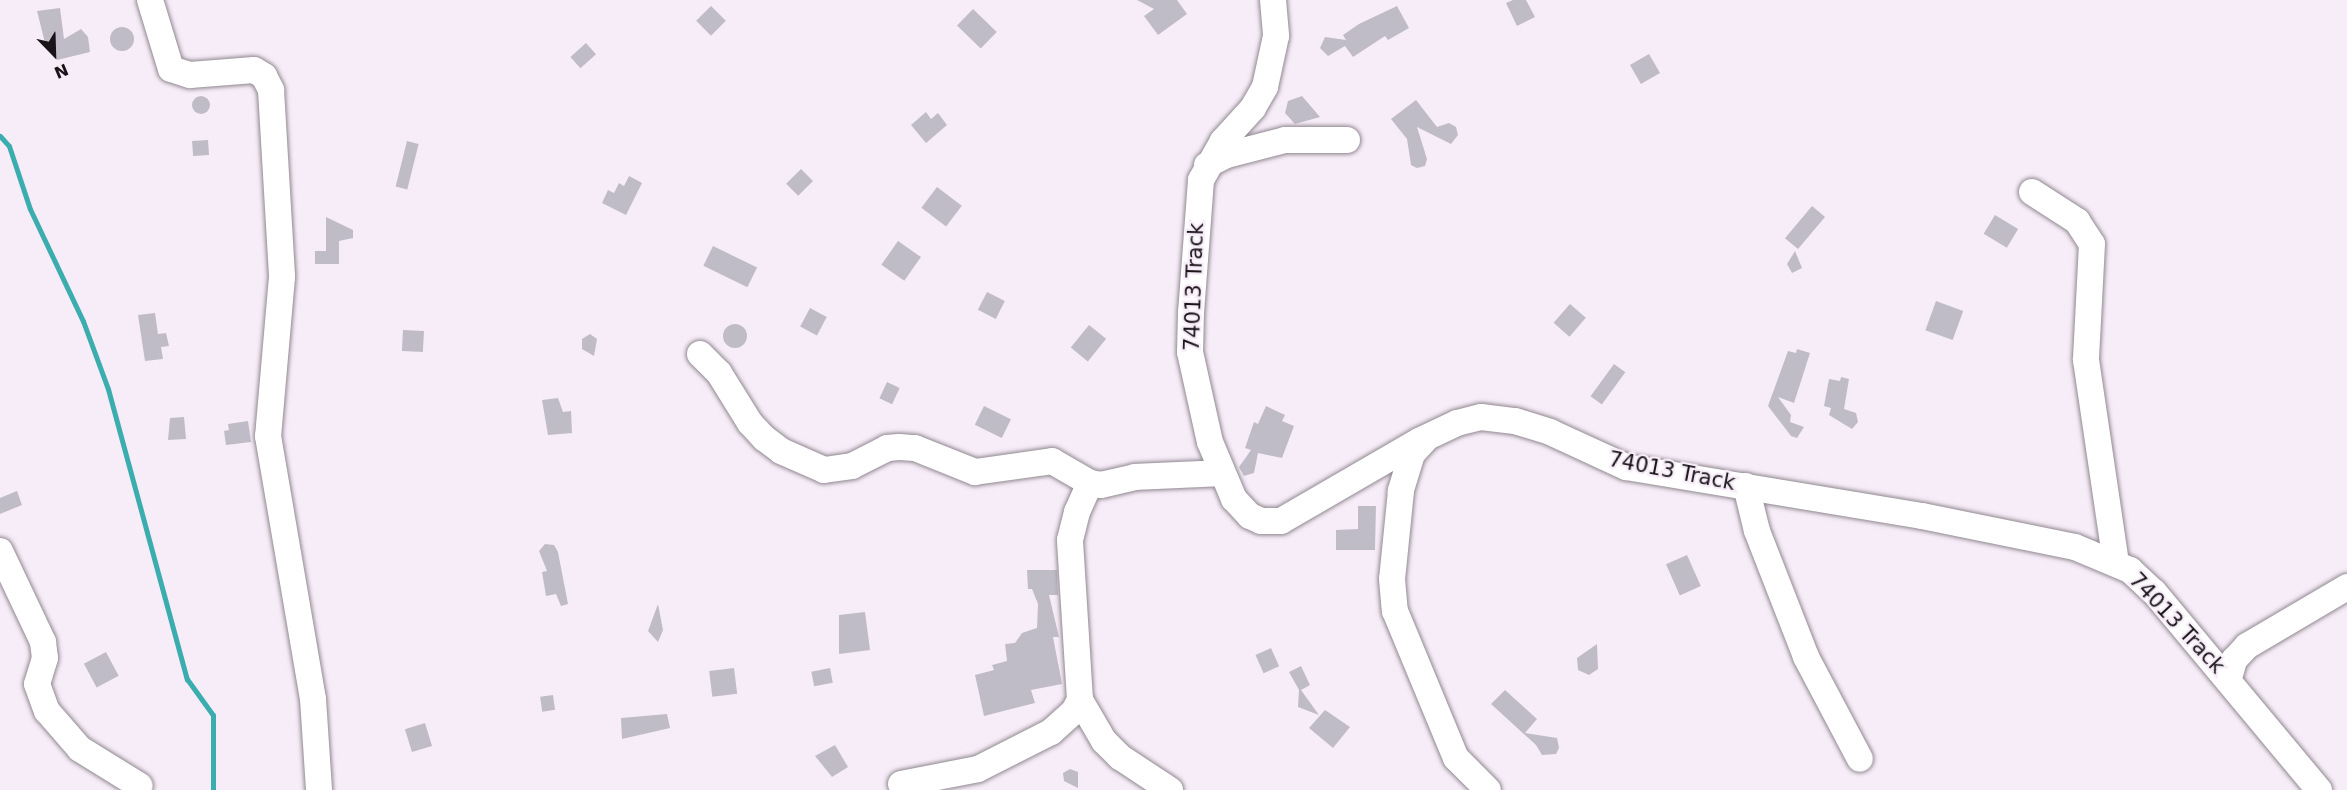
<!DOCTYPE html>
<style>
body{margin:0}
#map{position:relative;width:2347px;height:790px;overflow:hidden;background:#f7edf8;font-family:"DejaVu Sans",sans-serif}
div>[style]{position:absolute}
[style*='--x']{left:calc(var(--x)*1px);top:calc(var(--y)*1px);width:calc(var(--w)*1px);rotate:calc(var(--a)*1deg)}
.stream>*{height:5px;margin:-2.5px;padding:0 2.5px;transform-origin:2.5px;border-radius:2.5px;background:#3cadae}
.building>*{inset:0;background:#c0bcc7;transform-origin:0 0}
.round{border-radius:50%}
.roads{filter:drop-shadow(0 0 2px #908891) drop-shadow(0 0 2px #908891)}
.minor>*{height:26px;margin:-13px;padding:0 13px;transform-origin:13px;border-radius:13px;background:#fff}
span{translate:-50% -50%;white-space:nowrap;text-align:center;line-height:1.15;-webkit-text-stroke:4.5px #f7edf8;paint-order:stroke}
.street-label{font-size:21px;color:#181418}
.north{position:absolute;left:24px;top:24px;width:60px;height:60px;-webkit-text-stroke:4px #f7edf8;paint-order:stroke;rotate:157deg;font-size:16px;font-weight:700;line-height:24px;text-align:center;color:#181418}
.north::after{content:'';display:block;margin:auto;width:21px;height:27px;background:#181418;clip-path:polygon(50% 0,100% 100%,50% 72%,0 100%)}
</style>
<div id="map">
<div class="stream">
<div style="--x:0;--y:136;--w:13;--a:48"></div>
<div style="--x:9;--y:146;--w:66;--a:71.6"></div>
<div style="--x:30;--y:209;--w:124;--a:64.7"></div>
<div style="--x:83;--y:321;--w:72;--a:69.8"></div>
<div style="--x:108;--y:389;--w:301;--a:74.8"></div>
<div style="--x:187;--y:679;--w:44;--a:54.2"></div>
<div style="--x:213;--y:715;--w:75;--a:90"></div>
</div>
<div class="building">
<div style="clip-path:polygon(1137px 0,1177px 0,1187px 14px,1158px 35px,1144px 16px,1154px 9px)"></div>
<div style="clip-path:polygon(1513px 0,1526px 0,1535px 17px,1517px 26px,1506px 3px)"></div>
<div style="left:711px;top:6px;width:21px;height:21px;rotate:45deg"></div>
<div style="clip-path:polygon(1397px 6px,1409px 28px,1388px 40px,1385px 36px,1353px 57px,1345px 46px,1328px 56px,1320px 48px,1325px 37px,1346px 40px,1343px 35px,1359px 24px)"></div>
<div style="clip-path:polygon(60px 8px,64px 39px,81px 29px,88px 37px,90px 52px,57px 60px,46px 47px,37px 11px)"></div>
<div style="left:973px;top:9px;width:33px;height:23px;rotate:44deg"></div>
<div class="round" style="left:110px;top:27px;width:24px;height:24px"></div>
<div style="left:586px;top:43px;width:15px;height:21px;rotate:48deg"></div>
<div style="left:1649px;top:54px;width:22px;height:22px;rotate:60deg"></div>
<div style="clip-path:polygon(1302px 96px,1320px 117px,1295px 124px,1285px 113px,1288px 101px)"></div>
<div class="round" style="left:192px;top:96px;width:18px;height:18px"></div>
<div style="clip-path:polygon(1416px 100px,1437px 127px,1449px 123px,1456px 127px,1458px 135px,1451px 144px,1417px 127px,1427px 159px,1425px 166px,1417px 168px,1411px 165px,1407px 139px,1391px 119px)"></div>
<div style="clip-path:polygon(926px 112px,931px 119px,938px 113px,947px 125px,926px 143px,911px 125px)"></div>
<div style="left:208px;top:140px;width:15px;height:16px;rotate:86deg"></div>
<div style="left:407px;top:141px;width:12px;height:47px;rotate:14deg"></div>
<div style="left:801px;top:169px;width:17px;height:21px;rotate:45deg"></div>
<div style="clip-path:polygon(629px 176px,642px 183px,626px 215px,602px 203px,608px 190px,614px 193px,619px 183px,624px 186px)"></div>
<div style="left:937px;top:187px;width:31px;height:26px;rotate:37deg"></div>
<div style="left:1812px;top:206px;width:17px;height:42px;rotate:40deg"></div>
<div style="left:1995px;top:215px;width:27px;height:22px;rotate:31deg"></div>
<div style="clip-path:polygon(326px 217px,353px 230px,353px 238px,339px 241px,339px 264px,315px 264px,315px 251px,326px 251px)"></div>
<div style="left:898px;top:241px;width:28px;height:29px;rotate:35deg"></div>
<div style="left:713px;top:246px;width:49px;height:22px;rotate:26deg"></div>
<div style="clip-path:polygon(1795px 251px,1802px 268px,1792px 273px,1787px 264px)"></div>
<div style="left:987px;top:292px;width:20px;height:20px;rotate:27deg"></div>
<div style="left:1936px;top:301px;width:29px;height:31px;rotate:20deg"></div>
<div style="left:1570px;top:304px;width:21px;height:25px;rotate:41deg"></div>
<div style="left:810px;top:308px;width:19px;height:21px;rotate:28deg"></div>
<div style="clip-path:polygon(155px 313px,158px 334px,166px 333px,169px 346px,161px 347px,163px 359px,145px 361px,138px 315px)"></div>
<div class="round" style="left:723px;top:324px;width:24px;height:24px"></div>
<div style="left:1089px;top:325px;width:22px;height:29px;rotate:39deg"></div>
<div style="left:403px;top:330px;width:21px;height:21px;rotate:3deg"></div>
<div style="clip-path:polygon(590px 334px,597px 339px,594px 356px,582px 349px,582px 339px)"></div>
<div style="clip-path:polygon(1797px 349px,1810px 353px,1794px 403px,1778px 397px,1791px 415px,1790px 422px,1804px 427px,1797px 438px,1791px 436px,1768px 406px,1788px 351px,1796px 353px)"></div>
<div style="left:1614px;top:364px;width:14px;height:40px;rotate:36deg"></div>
<div style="clip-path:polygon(1841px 377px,1849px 379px,1844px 409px,1856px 413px,1858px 422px,1852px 429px,1829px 415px,1831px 408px,1824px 406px,1829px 379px,1840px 381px)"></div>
<div style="left:887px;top:382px;width:14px;height:18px;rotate:25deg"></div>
<div style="clip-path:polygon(558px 398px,563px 412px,571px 411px,572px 433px,548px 435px,542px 400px)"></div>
<div style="left:984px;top:406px;width:30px;height:21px;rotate:26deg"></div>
<div style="clip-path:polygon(1266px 406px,1285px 415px,1282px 421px,1294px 426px,1282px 458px,1258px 453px,1254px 473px,1244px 476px,1239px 467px,1251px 450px,1245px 448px,1254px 422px,1258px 424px)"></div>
<div style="clip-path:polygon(184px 417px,186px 439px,168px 440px,170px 418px)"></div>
<div style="clip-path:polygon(248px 421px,251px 442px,226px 445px,224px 431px,229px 430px,228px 424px)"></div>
<div style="clip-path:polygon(17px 491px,22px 505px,0 514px,0 498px)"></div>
<div style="clip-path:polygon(1358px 506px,1376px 506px,1375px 550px,1336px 550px,1336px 530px,1358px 529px)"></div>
<div style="clip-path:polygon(545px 544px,554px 545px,558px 552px,568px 604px,561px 606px,556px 594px,546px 596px,542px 572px,547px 571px,539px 551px)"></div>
<div style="left:1687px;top:555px;width:34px;height:23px;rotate:66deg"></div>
<div style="clip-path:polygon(1027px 570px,1057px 570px,1058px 595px,1049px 595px,1059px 637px,1053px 637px,1062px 684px,1031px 690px,1035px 703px,984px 716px,975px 675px,994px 670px,992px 665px,1007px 661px,1005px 644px,1015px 643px,1022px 633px,1037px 628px,1038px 604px,1032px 589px,1028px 589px)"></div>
<div style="clip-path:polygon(658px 604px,663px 630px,658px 642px,648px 631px)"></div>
<div style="clip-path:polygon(865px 612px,870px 650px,839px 654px,839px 615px)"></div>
<div style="clip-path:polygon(1597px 644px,1598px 669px,1589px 675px,1578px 670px,1577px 658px)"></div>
<div style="left:1271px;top:648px;width:20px;height:17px;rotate:66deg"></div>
<div style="left:106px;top:652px;width:27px;height:25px;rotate:62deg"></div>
<div style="clip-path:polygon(1301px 666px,1310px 685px,1301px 690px,1319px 715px,1298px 707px,1299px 690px,1289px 672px)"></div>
<div style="left:734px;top:668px;width:26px;height:25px;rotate:83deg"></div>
<div style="left:830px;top:668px;width:15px;height:19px;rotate:79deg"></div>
<div style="clip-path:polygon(1505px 690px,1537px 719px,1525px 733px,1557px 738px,1559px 748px,1556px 754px,1542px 755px,1536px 745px,1491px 704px)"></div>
<div style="left:553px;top:695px;width:15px;height:13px;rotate:82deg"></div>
<div style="clip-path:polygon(1325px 710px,1350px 727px,1333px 748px,1309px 728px)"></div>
<div style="clip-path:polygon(667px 714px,670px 728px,622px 739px,621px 718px)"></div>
<div style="left:425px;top:723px;width:24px;height:21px;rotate:73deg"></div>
<div style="clip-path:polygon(835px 745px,848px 767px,832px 777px,815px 756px)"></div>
<div style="clip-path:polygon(1070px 769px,1078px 772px,1078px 788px,1064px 781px,1063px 773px)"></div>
</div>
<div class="roads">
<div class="minor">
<div style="--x:150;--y:0;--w:72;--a:73.1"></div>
<div style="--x:171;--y:69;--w:20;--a:18"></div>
<div style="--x:190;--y:75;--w:64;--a:-4.5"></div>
<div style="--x:254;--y:70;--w:12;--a:31"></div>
<div style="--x:264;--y:76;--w:16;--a:63"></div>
<div style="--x:271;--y:90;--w:187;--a:86.6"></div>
<div style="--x:282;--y:277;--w:160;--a:95"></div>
<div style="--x:268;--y:436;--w:267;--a:80.3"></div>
<div style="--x:313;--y:699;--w:91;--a:86.2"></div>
<div style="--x:1273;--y:0;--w:36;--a:85"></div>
<div style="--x:1276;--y:36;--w:52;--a:102.2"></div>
<div style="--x:1265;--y:87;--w:24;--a:120"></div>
<div style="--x:1253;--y:108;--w:45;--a:132.3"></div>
<div style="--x:1223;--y:141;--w:45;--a:119.4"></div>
<div style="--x:1201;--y:180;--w:132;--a:94.3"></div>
<div style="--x:1191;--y:312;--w:40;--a:91.4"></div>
<div style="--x:1190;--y:352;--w:92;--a:77.5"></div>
<div style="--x:1210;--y:442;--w:62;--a:67.2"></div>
<div style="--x:1234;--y:499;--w:23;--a:47"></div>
<div style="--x:1250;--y:516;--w:12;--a:24"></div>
<div style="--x:1261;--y:521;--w:20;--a:0"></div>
<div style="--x:1281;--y:521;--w:160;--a:-30.1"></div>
<div style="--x:1419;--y:441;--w:42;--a:-25.3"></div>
<div style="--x:1457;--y:423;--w:25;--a:-14"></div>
<div style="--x:1481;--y:417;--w:34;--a:7"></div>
<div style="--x:1515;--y:421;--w:37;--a:17"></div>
<div style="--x:1550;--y:432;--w:84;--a:24.7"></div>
<div style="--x:1626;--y:467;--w:300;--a:9.4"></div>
<div style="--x:1922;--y:516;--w:156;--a:11.5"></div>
<div style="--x:2075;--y:547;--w:60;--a:22.7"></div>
<div style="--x:2130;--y:570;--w:33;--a:43"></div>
<div style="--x:2154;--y:592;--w:258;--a:50.2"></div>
<div style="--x:1207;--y:165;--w:22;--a:-27"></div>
<div style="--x:1227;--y:155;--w:60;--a:-14.5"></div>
<div style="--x:1285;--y:140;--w:62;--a:0"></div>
<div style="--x:2032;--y:192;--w:54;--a:32.8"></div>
<div style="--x:2077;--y:221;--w:27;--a:57"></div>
<div style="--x:2092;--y:244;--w:116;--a:93"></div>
<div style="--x:2086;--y:360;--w:205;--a:81.6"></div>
<div style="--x:700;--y:354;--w:27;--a:45"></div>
<div style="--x:719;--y:373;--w:59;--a:58.2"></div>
<div style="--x:750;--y:423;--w:21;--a:47"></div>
<div style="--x:764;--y:438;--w:21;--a:37"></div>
<div style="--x:781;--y:451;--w:47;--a:23.8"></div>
<div style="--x:824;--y:470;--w:28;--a:-8"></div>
<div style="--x:852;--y:466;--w:39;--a:-27"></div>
<div style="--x:887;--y:448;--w:12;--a:-5"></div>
<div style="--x:899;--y:447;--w:16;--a:4"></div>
<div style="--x:915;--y:448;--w:65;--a:21.8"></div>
<div style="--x:975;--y:472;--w:78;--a:-8.1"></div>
<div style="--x:1052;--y:461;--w:44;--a:30.1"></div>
<div style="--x:1090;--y:483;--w:11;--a:10"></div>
<div style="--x:1101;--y:485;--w:35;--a:-13"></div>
<div style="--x:1135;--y:477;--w:87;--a:-2.6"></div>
<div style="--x:1424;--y:441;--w:18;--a:133"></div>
<div style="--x:1412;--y:454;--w:39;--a:107"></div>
<div style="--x:1401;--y:491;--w:88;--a:95.8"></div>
<div style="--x:1392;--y:579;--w:32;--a:85"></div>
<div style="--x:1395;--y:611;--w:159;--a:67.5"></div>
<div style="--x:1456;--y:758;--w:45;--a:45"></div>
<div style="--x:1746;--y:486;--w:46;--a:76.3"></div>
<div style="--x:1757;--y:531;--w:135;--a:68.7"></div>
<div style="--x:1806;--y:657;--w:115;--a:62.1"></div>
<div style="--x:0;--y:551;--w:101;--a:64.7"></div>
<div style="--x:43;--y:642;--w:16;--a:83"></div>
<div style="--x:45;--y:658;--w:27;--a:107"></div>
<div style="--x:37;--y:684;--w:29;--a:70"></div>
<div style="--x:47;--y:711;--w:50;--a:49"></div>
<div style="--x:80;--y:749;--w:70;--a:31.7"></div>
<div style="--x:2229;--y:678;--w:19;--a:-74"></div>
<div style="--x:2234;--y:660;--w:19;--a:-47"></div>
<div style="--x:2247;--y:646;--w:116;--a:-30.5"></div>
<div style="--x:1080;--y:700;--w:48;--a:59.7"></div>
<div style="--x:1104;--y:741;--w:23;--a:45"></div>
<div style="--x:1120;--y:757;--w:60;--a:33.4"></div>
<div style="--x:901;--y:784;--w:78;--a:-11"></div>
<div style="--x:978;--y:769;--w:82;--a:-26.9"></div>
<div style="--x:1051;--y:732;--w:31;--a:-42"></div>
<div style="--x:1074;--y:711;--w:13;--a:-61"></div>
<div style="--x:1080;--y:700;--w:160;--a:-93.6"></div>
<div style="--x:1070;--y:540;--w:29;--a:-76"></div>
<div style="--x:1077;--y:512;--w:32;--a:-66"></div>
</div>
</div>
<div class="street-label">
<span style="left:1194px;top:287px;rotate:-88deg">74013 Track</span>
<span style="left:1672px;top:471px;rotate:11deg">74013 Track</span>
<span style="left:2177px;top:623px;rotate:47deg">74013 Track</span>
</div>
<div class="north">N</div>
</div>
